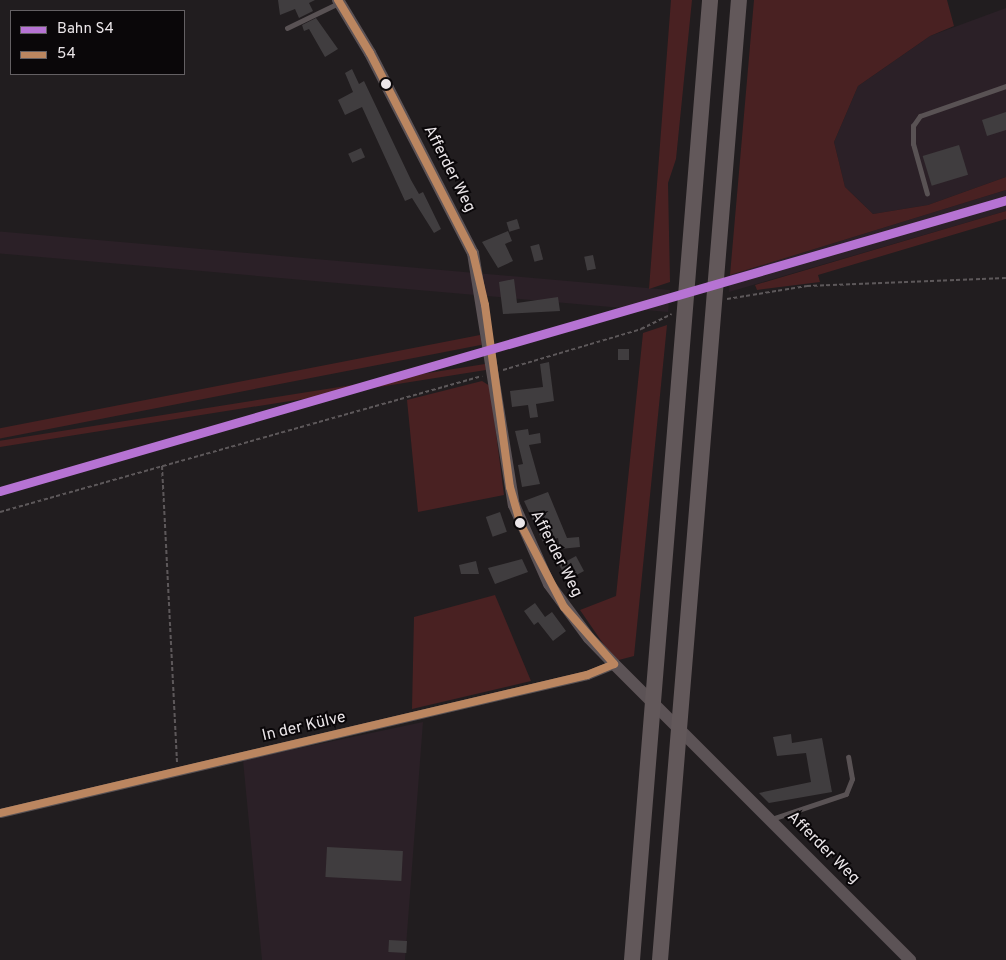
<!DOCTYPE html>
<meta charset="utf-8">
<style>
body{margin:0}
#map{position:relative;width:1006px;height:960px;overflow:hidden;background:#211d1f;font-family:Overpass,sans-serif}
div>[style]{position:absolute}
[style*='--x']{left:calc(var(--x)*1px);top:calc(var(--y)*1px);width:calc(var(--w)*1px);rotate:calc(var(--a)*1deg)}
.built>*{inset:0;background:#2b2027;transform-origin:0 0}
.green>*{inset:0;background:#492122;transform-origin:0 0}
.building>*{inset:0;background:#403d3f;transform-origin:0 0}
.path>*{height:2px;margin-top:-1px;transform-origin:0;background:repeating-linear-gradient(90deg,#5d585a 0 4px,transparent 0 6.5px)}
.lane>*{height:4.5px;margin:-2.25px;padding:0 2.25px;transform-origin:2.25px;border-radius:2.25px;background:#595254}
.street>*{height:9px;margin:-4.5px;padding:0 4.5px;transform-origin:4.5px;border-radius:4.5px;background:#595254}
.secondary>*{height:12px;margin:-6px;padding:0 6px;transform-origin:6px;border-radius:6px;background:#5c5356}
.highway>*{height:16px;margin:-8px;padding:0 8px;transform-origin:8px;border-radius:8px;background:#62585a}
.bus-1>*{height:8px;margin:-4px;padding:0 4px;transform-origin:4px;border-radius:4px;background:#bb8660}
.rail-1>*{height:9px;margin:-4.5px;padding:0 4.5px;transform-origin:4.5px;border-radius:4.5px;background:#b673d3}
.dots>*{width:14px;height:14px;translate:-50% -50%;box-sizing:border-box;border:2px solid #0a0709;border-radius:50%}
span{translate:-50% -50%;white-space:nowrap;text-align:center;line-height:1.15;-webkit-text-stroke:4px #0a0709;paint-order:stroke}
.street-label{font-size:16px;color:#ebe6e9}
.legend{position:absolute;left:10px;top:10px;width:175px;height:65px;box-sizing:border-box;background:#0a0709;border:1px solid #646063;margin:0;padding:6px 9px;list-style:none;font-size:15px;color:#ebe6e9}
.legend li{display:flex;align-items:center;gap:10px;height:25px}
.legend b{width:25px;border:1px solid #646063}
</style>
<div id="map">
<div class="built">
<div style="clip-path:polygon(1006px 8px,1006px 177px,928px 205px,873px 214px,845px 187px,834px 142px,858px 86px,930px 36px)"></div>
<div style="clip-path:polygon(1006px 190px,1006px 211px,729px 292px,730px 275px)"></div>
<div style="left:670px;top:290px;width:22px;height:698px;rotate:95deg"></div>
<div style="clip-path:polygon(423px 722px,405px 960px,262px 960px,243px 760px)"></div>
</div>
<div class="green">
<div style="clip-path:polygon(671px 0,692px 0,676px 159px,668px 183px,670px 282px,649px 289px)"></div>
<div style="clip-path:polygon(754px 0,947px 0,954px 26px,930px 36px,858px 86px,834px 142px,845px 187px,873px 214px,928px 205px,1006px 177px,1006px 190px,730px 275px)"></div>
<div style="clip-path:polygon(1006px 211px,1006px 219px,818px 275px,820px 282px,757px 290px,755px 285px)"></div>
<div style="clip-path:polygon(667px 325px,634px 656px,615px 661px,580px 610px,616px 596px,643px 333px)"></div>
<div style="left:480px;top:335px;width:10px;height:500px;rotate:79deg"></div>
<div style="left:485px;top:364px;width:6px;height:505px;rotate:81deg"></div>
<div style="clip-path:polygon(482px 381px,490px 386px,504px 495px,418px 512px,407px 400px)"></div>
<div style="clip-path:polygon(495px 595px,531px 681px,412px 709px,414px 617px)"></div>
</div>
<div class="building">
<div style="clip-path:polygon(278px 0,315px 0,309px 3px,313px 11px,299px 18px,295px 9px,280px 15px)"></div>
<div style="clip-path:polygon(316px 18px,338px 49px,325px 57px,309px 29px,304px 31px,302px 25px)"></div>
<div style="clip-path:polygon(352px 69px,359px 84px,364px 81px,411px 180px,419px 194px,423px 192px,441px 229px,434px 233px,412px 198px,405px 201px,362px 107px,345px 115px,338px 100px,353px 92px,345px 73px)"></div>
<div style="clip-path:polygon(1006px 112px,1006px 130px,987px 136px,982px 120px)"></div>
<div style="left:959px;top:145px;width:31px;height:38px;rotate:73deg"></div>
<div style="left:361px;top:148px;width:10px;height:14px;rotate:66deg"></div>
<div style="left:517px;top:219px;width:10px;height:11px;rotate:73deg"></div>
<div style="clip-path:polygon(508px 231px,512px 241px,505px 244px,513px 261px,498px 268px,482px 242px)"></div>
<div style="left:539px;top:244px;width:16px;height:9px;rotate:75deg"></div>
<div style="left:593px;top:255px;width:14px;height:9px;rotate:78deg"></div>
<div style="clip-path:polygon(514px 279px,517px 303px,558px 297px,560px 311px,503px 314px,499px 282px)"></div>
<div style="left:618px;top:349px;width:11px;height:11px"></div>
<div style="clip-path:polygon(549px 362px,554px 401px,536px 404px,538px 417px,530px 418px,528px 405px,512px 407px,510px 391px,543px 387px,540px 364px)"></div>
<div style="clip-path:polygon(528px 429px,529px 435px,540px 433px,541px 443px,529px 445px,540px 484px,522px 487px,518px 465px,523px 464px,515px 431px)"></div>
<div style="clip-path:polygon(548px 492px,567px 538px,579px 537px,580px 547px,560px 549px,558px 538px,543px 542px,524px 501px)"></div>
<div style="left:500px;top:512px;width:21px;height:15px;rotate:71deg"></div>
<div style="left:576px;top:556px;width:17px;height:19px;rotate:62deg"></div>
<div style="clip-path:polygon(522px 559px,528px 572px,495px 584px,488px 568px)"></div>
<div style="clip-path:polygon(476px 561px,479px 574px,461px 574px,459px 565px)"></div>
<div style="clip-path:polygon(535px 603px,545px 617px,552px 612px,566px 631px,553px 641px,538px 622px,534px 625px,524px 611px)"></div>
<div style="clip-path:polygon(791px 734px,792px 743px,822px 738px,832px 792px,769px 803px,759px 793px,811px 782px,806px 753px,777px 756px,773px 737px)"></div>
<div style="left:327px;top:847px;width:76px;height:30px;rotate:3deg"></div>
<div style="left:389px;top:940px;width:18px;height:12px;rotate:3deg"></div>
</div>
<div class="path">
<div style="--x:727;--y:299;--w:81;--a:-9.2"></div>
<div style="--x:807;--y:286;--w:199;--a:-2.3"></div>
<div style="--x:503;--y:370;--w:144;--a:-16.5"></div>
<div style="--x:641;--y:329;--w:34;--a:-26"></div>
<div style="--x:162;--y:466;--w:297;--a:87.1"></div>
<div style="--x:0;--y:512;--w:501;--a:-15.76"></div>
</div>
<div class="lane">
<div style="--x:287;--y:28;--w:58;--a:-25.7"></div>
<div style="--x:927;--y:194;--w:52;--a:-105.6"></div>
<div style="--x:913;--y:144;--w:18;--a:-90"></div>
<div style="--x:913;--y:126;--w:12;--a:-55"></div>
<div style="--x:920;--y:116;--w:91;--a:-19.2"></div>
<div style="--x:772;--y:819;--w:78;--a:-18.7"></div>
<div style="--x:846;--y:794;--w:16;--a:-68"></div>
<div style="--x:852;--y:779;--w:22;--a:-100"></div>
</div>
<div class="street">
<div style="--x:0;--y:813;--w:603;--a:-13.23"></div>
<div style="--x:587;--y:675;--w:29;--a:-22"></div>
</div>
<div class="secondary">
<div style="--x:338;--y:0;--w:62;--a:58.9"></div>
<div style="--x:370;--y:53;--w:225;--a:62.8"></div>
<div style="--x:473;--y:253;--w:255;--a:80.8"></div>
<div style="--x:514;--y:505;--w:86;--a:66.1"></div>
<div style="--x:549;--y:584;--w:67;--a:53.5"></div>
<div style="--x:589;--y:638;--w:36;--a:46"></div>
<div style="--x:614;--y:664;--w:419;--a:45"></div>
</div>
<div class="highway">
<div style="--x:632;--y:960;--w:963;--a:-85.35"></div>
<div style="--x:660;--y:960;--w:963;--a:-85.3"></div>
</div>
<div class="bus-1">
<div style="--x:338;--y:0;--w:62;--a:58.9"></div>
<div style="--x:370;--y:53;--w:225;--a:62.8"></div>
<div style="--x:473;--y:253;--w:53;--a:77"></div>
<div style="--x:485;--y:305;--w:184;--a:82.2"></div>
<div style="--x:510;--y:487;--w:37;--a:74"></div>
<div style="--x:520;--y:523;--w:95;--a:62.4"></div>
<div style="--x:564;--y:607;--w:76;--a:48.7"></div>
<div style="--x:0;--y:813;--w:603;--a:-13.23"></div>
<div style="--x:587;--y:675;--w:29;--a:-22"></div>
</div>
<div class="rail-1">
<div style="--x:0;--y:491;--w:1047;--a:-16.13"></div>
</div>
<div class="dots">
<div style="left:386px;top:84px;background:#ebe6e9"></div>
<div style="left:520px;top:523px;background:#ebe6e9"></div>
</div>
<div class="street-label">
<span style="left:449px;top:169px;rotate:63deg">Afferder Weg</span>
<span style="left:556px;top:554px;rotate:63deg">Afferder Weg</span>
<span style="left:304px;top:727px;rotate:-13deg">In der Külve</span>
<span style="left:823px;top:848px;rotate:45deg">Afferder Weg</span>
</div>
<ul class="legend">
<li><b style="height:6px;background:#b673d3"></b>Bahn S4</li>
<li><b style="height:6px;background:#bb8660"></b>54</li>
</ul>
</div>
